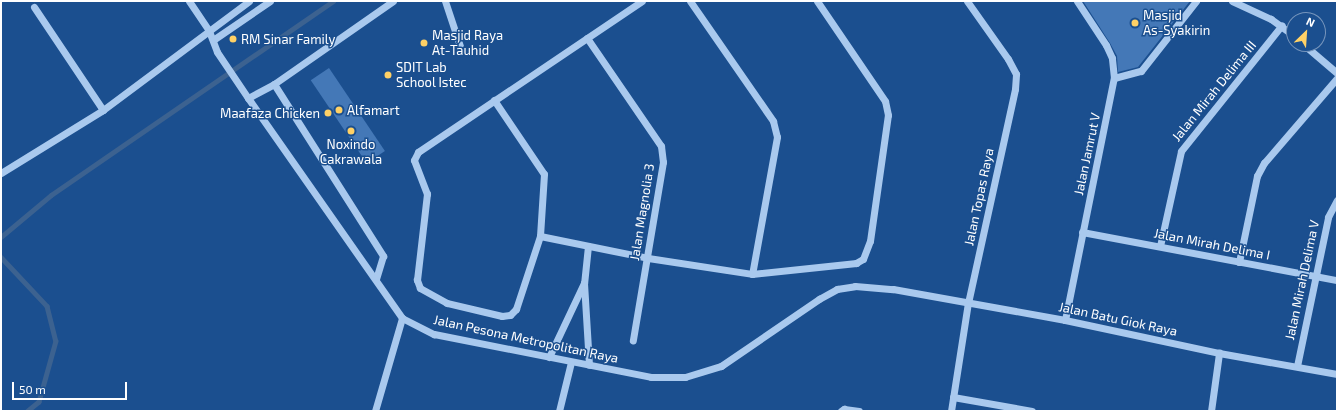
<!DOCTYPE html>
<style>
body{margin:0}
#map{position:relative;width:1338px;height:412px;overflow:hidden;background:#1b4f8f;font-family:"Exo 2",sans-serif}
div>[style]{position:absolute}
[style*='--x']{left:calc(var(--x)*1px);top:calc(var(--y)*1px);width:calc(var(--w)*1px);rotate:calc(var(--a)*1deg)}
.stream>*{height:4.5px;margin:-2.25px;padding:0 2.25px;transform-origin:2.25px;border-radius:2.25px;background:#3c6290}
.building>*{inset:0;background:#4478b7;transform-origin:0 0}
.minor>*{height:7px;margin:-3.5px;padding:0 3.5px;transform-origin:3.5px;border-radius:3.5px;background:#a9c9ee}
.dots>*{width:11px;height:11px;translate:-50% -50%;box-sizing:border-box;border:2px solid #1b4f8f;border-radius:50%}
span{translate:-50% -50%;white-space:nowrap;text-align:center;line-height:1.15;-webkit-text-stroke:3px #1b4f8f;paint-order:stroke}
.poi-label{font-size:13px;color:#fff}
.left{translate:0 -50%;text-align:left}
.right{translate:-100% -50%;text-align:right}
.street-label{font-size:13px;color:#fff}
.frame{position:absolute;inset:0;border:2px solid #fff;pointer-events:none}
.north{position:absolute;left:1286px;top:12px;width:40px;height:40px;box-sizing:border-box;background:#1b4f8f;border:1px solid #7695bc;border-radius:50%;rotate:25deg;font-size:11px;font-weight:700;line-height:16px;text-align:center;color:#fff}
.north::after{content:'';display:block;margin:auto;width:14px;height:18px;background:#ffd166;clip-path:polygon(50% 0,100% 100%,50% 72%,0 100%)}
.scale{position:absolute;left:12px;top:382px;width:115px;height:18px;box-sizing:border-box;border:2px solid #fff;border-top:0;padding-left:5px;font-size:12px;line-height:14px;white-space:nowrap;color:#fff;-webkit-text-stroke:3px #1b4f8f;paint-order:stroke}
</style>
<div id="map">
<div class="stream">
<div style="--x:1;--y:237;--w:65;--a:-40"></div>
<div style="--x:51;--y:195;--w:342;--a:-34.5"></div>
<div style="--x:1;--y:257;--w:67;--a:46.8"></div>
<div style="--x:47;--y:306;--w:36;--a:76"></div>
<div style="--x:56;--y:341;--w:63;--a:105.6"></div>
<div style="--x:39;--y:402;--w:14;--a:141"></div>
</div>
<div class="building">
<div style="clip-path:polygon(1083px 1px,1190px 1px,1138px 67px,1118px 72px,1117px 56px,1110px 43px)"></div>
<div style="left:329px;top:68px;width:100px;height:22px;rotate:56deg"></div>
</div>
<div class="minor">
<div style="--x:189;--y:1;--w:36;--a:56"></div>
<div style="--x:209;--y:31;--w:22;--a:69"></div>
<div style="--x:217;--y:52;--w:55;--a:56"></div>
<div style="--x:248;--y:98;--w:269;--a:55"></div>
<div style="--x:402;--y:318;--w:36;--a:27"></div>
<div style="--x:434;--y:334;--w:221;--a:11.2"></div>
<div style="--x:651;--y:377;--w:34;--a:0"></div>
<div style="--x:685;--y:377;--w:38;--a:-17"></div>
<div style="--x:721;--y:366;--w:119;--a:-34.4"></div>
<div style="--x:819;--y:299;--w:21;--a:-29"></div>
<div style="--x:837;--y:289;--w:18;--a:-9"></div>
<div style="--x:855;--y:286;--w:38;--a:5"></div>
<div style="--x:893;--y:289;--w:175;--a:10.2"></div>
<div style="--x:1065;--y:320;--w:157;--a:12.1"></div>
<div style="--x:1219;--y:353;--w:120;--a:10.1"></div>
<div style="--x:445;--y:1;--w:47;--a:71.6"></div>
<div style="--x:690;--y:1;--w:146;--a:55.3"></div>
<div style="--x:773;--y:121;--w:16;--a:76"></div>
<div style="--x:777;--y:137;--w:139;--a:100.3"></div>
<div style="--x:1232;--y:1;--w:43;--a:24.8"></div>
<div style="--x:1271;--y:19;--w:29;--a:36"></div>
<div style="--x:34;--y:7;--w:124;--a:56.2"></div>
<div style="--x:587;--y:38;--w:131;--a:55.6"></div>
<div style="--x:661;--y:146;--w:16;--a:83"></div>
<div style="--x:663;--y:162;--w:181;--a:99.6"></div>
<div style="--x:213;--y:40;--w:69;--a:-34.4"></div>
<div style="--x:1303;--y:44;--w:45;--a:40.5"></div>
<div style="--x:1114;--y:78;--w:28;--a:-15"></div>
<div style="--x:1141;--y:71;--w:89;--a:-51.8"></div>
<div style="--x:274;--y:84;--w:204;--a:57.6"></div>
<div style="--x:383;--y:256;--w:24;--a:107"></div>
<div style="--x:248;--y:98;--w:30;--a:-28"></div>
<div style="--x:274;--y:84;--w:145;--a:-34.9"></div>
<div style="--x:494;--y:100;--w:89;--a:56"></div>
<div style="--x:544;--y:174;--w:62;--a:93.7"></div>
<div style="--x:540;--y:236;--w:77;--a:108.2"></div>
<div style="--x:516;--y:309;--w:8;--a:135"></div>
<div style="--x:510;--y:315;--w:8;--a:173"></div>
<div style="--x:502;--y:316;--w:57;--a:-166.7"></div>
<div style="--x:447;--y:303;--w:31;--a:-151"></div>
<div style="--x:420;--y:288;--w:9;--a:-111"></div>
<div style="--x:417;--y:280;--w:87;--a:-83.4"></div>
<div style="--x:427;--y:194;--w:36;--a:-111"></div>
<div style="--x:414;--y:160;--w:9;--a:-63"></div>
<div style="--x:418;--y:152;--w:270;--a:-34"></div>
<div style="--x:1;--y:173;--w:120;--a:-31.7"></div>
<div style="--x:103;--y:110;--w:182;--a:-36.7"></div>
<div style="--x:1082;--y:232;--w:259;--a:10.7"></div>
<div style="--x:540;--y:236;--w:110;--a:11.5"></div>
<div style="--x:648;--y:258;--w:105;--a:8.7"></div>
<div style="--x:752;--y:274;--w:105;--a:-6"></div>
<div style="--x:856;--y:263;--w:8;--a:-30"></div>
<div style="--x:863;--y:259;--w:19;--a:-69"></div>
<div style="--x:870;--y:241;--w:127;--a:-81.9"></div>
<div style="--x:888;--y:115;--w:14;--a:-102"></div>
<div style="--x:885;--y:101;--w:121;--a:-124.2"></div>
<div style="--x:588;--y:246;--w:37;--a:96"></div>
<div style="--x:584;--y:283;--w:82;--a:86.5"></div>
<div style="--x:1160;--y:246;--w:97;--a:-77.5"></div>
<div style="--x:1181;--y:151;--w:161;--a:-51.3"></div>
<div style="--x:1239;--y:262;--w:88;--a:-78.2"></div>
<div style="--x:1257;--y:176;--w:15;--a:-62"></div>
<div style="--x:1264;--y:163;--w:112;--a:-49.3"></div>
<div style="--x:1065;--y:320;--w:247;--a:-78.6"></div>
<div style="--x:1114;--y:78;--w:20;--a:-96"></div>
<div style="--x:1112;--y:58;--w:14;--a:-115"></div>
<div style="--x:1106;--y:45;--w:53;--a:-123.4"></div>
<div style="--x:549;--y:357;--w:82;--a:-64.7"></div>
<div style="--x:1297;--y:366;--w:152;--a:-78.2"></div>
<div style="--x:1328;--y:217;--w:19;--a:-62"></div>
<div style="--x:953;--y:397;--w:80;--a:10"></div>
<div style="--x:375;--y:411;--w:97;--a:-73.8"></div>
<div style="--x:559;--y:411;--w:50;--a:-76.2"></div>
<div style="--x:841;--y:411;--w:4;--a:-34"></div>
<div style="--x:844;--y:409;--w:15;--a:8"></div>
<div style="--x:951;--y:411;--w:109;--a:-81.1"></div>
<div style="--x:968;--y:303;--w:219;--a:-77.6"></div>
<div style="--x:1015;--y:89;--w:15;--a:-86"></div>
<div style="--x:1016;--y:74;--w:17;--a:-118"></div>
<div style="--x:1008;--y:59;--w:71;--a:-125.3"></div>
<div style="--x:1211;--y:411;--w:59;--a:-82.1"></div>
</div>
<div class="dots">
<div style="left:1135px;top:23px;background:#ffd166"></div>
<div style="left:233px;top:39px;background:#ffd166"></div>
<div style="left:424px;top:43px;background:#ffd166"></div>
<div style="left:388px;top:75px;background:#ffd166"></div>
<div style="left:339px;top:110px;background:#ffd166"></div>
<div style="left:328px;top:113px;background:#ffd166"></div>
<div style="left:351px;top:131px;background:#ffd166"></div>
</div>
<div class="poi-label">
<span class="left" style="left:1143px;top:23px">Masjid<br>As-Syakirin</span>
<span class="left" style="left:432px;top:43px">Masjid Raya<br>At-Tauhid</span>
<span class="left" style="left:241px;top:39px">RM Sinar Family</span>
<span class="left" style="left:396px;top:75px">SDIT Lab<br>School Istec</span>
<span class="left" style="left:347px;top:110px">Alfamart</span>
<span class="right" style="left:320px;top:113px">Maafaza Chicken</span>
<span style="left:351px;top:152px">Noxindo<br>Cakrawala</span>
</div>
<div class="street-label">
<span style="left:1214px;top:91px;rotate:-51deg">Jalan Mirah Delima III</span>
<span style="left:1087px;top:154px;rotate:-78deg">Jalan Jamrut V</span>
<span style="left:979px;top:197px;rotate:-78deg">Jalan Topas Raya</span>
<span style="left:642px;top:212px;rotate:-81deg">Jalan Magnolia 3</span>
<span style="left:1212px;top:244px;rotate:11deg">Jalan Mirah Delima I</span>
<span style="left:1302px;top:280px;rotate:-78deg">Jalan Mirah Delima V</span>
<span style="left:1118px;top:319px;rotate:12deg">Jalan Batu Giok Raya</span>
<span style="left:526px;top:339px;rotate:12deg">Jalan Pesona Metropolitan Raya</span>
</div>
<div class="frame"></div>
<div class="north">N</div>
<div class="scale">50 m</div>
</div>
